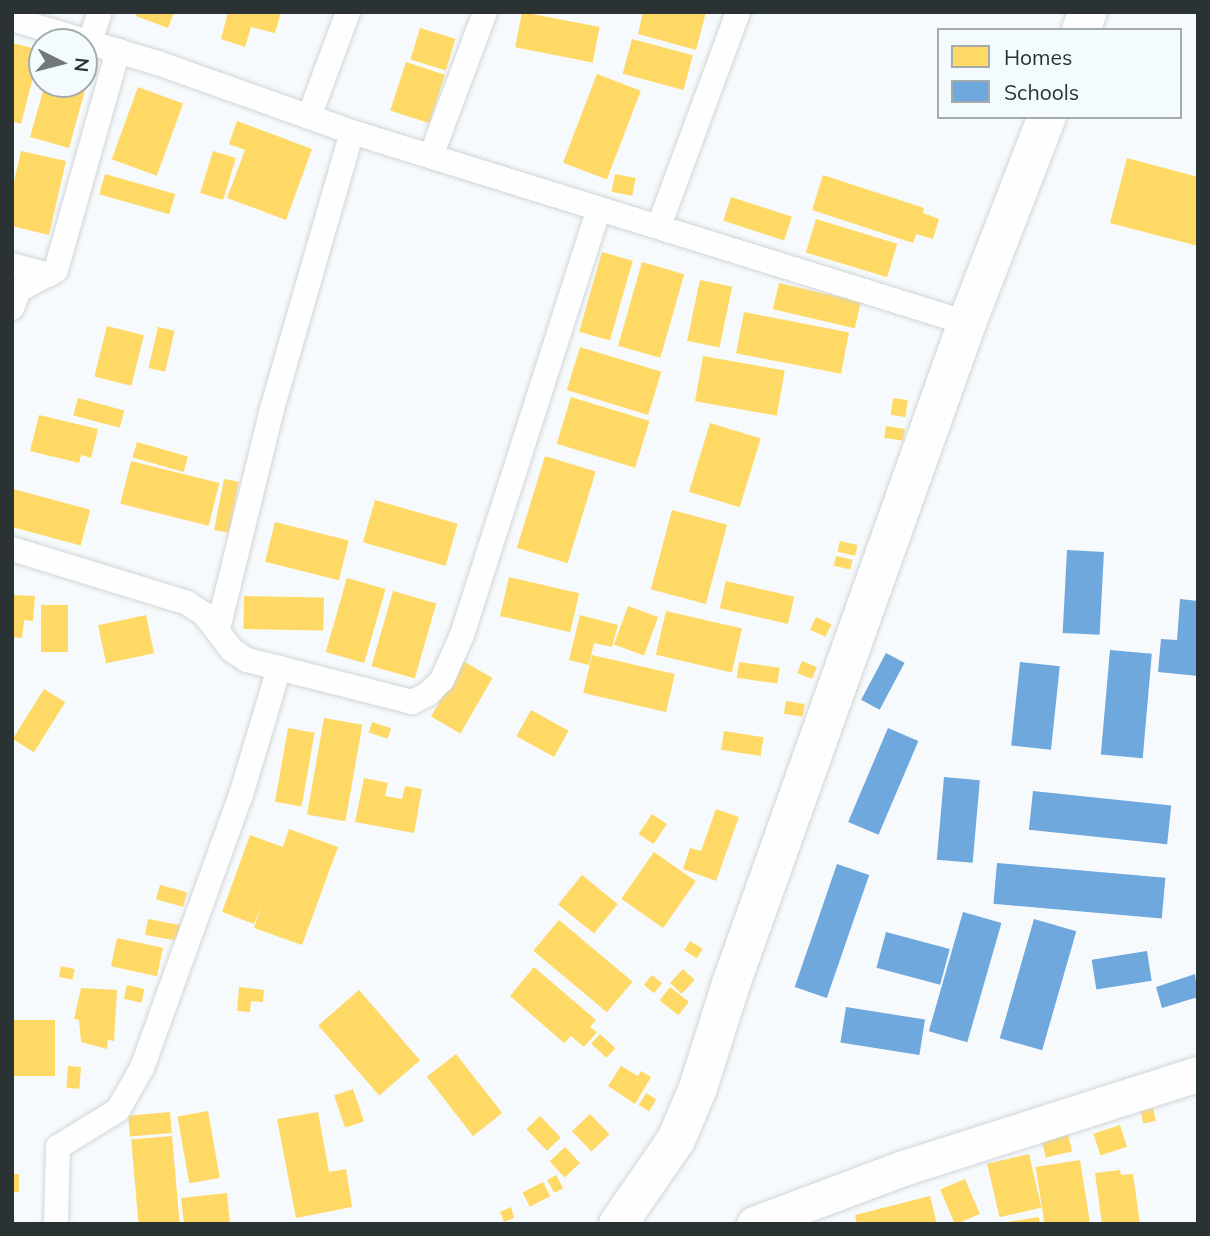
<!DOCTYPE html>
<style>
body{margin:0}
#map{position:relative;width:1210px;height:1236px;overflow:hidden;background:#f6fafc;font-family:Mulish,sans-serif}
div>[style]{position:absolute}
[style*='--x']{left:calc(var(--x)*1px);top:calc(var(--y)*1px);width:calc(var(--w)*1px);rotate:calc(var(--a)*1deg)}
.homes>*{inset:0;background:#ffd966;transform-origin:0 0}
.schools>*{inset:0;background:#6fa8dc;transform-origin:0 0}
.roads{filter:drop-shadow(0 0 2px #d0d5d8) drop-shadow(0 0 2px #d0d5d8)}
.street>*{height:24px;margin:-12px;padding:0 12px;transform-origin:12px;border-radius:12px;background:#fefeff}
.secondary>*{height:35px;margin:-17.5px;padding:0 17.5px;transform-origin:17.5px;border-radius:17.5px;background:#fefeff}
.primary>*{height:38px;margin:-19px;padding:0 19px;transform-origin:19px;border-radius:19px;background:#fefeff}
span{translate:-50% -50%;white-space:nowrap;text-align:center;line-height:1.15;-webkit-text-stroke:7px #f4fbfe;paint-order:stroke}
.frame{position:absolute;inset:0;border:14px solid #2b3234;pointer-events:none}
.legend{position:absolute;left:937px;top:28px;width:245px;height:91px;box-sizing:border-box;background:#f4fbfe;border:2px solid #a4abad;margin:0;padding:9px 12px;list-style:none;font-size:21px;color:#2b3234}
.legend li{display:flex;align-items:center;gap:14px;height:35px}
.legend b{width:35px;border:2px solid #a4abad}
.north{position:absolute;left:28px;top:28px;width:70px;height:70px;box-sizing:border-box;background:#f4fbfe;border:2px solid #a4abad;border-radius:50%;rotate:96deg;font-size:19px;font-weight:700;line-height:28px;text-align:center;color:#2b3234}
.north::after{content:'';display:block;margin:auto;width:24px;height:32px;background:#72787a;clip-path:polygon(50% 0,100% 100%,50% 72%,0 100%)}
</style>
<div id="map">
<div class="homes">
<div style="clip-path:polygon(137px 12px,174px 12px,168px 28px,136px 16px)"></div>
<div style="clip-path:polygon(228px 12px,281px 12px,275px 33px,251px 27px,245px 47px,221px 39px)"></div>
<div style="left:522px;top:12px;width:79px;height:36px;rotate:11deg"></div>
<div style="clip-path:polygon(643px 12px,706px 12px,696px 50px,638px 34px)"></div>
<div style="left:420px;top:28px;width:37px;height:33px;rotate:17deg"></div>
<div style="left:632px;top:39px;width:63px;height:36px;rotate:15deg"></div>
<div style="clip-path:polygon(12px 43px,40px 50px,21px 124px,12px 121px)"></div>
<div style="clip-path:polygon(84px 62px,92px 65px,69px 148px,30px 137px,45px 84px,84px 84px)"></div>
<div style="left:406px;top:62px;width:41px;height:51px;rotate:18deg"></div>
<div style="left:597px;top:74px;width:47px;height:95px;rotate:21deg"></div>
<div style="left:138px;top:87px;width:48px;height:77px;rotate:20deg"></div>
<div style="clip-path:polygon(237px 121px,312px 149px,286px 220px,227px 198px,245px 150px,229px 144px)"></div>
<div style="clip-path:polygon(21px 151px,66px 161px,49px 235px,12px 226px,12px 190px)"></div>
<div style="left:213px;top:151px;width:24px;height:44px;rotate:17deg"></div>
<div style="clip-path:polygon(1127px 158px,1198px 177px,1198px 246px,1110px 223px)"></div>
<div style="left:105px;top:174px;width:73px;height:21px;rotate:16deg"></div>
<div style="left:615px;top:174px;width:21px;height:18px;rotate:11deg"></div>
<div style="clip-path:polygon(823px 175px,924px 208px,923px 213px,939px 219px,933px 239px,916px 234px,913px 243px,812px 210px)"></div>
<div style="left:731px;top:197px;width:64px;height:25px;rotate:18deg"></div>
<div style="left:816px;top:219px;width:85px;height:35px;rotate:17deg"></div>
<div style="left:602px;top:252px;width:32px;height:83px;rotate:16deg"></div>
<div style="left:642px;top:262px;width:44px;height:87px;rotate:16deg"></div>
<div style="left:700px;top:280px;width:33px;height:62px;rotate:12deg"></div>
<div style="left:779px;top:283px;width:84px;height:27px;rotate:13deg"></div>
<div style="left:744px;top:312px;width:107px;height:42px;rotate:11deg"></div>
<div style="left:107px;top:326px;width:38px;height:52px;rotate:14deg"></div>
<div style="left:158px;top:327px;width:17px;height:42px;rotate:13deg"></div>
<div style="left:580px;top:347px;width:85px;height:45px;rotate:17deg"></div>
<div style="left:703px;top:356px;width:83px;height:46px;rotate:10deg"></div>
<div style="left:571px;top:397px;width:82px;height:49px;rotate:17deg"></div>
<div style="left:78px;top:398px;width:48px;height:18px;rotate:15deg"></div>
<div style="left:893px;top:398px;width:15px;height:17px;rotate:8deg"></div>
<div style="clip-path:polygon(39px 415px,98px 429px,91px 458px,81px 455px,79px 463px,30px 451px)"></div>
<div style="left:710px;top:423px;width:53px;height:72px;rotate:17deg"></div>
<div style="left:886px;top:426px;width:19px;height:12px;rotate:9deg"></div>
<div style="left:137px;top:442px;width:53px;height:16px;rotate:16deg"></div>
<div style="left:545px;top:456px;width:53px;height:96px;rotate:17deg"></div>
<div style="left:131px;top:461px;width:91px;height:44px;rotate:14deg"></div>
<div style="left:224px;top:479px;width:15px;height:52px;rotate:11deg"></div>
<div style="left:13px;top:489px;width:80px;height:37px;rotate:15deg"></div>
<div style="left:375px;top:500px;width:86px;height:44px;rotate:16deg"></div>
<div style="left:672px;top:510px;width:57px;height:82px;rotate:15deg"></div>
<div style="left:275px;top:522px;width:76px;height:41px;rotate:14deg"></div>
<div style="left:840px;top:541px;width:18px;height:11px;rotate:13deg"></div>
<div style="left:836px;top:556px;width:17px;height:10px;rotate:13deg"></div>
<div style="left:509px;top:577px;width:72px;height:40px;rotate:13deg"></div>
<div style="left:347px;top:578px;width:40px;height:77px;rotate:16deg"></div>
<div style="left:726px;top:581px;width:70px;height:28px;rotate:13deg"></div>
<div style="left:393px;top:591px;width:45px;height:78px;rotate:16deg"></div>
<div style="clip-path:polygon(12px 595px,35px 596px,33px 621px,24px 620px,22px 638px,12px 637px)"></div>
<div style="left:244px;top:596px;width:80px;height:33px;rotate:1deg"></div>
<div style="left:41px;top:605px;width:27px;height:47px"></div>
<div style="left:628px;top:606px;width:32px;height:41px;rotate:20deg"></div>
<div style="left:666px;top:611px;width:78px;height:45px;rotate:13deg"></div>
<div style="left:146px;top:615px;width:39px;height:49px;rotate:78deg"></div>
<div style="clip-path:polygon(580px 615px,618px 625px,612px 647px,594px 643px,589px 665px,569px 660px)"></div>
<div style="left:816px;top:617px;width:17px;height:14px;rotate:25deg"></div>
<div style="left:592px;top:655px;width:85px;height:39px;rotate:13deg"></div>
<div style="left:463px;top:661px;width:34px;height:64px;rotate:30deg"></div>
<div style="left:802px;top:661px;width:16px;height:13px;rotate:22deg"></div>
<div style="left:739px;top:662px;width:41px;height:16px;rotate:8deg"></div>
<div style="left:44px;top:689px;width:25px;height:59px;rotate:32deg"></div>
<div style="left:786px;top:701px;width:19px;height:13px;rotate:9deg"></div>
<div style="left:531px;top:710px;width:43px;height:30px;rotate:29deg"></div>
<div style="left:324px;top:718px;width:39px;height:98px;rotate:10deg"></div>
<div style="left:372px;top:722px;width:20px;height:11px;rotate:18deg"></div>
<div style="left:288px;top:728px;width:27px;height:75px;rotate:10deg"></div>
<div style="left:724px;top:731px;width:40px;height:19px;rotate:9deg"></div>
<div style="clip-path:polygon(364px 778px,388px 783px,385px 796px,402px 799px,405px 786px,422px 789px,414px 833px,355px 822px)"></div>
<div style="clip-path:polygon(716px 809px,739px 817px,716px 881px,683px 869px,690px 848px,701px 851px)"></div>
<div style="left:652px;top:814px;width:18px;height:24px;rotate:34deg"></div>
<div style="clip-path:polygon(289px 829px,338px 847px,302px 945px,254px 928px,262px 905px,254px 924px,222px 912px,250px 835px,283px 847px)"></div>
<div style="left:654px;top:852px;width:51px;height:57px;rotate:35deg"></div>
<div style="left:582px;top:875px;width:46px;height:38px;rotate:39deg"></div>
<div style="left:160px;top:885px;width:28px;height:15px;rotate:15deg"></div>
<div style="left:148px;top:919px;width:36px;height:16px;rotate:11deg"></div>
<div style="left:559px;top:920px;width:96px;height:40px;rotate:40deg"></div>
<div style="left:117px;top:938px;width:47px;height:29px;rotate:12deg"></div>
<div style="left:690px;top:941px;width:15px;height:11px;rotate:32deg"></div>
<div style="left:61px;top:966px;width:14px;height:11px;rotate:12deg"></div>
<div style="clip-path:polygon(534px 967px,596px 1020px,590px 1027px,597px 1032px,584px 1047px,571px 1036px,564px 1043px,510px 996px)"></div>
<div style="left:683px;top:969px;width:16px;height:19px;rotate:43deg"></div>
<div style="left:652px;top:975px;width:13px;height:13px;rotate:39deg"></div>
<div style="left:127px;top:985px;width:18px;height:14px;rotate:13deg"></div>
<div style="clip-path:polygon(239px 987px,264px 990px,263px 1002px,251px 1001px,250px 1012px,237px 1011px)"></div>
<div style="left:670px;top:987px;width:24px;height:17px;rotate:38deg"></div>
<div style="clip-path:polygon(81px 988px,117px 990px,114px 1041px,108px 1040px,107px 1049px,81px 1042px,79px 1020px,74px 1019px)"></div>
<div style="left:359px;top:990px;width:93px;height:54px;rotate:49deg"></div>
<div style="left:13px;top:1020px;width:42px;height:56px"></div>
<div style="left:600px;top:1034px;width:21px;height:13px;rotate:43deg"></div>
<div style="left:456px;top:1054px;width:75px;height:37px;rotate:52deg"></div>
<div style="left:68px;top:1066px;width:13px;height:22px;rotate:4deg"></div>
<div style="clip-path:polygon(621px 1066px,638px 1076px,641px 1071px,651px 1077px,635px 1104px,608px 1086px)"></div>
<div style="left:353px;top:1089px;width:34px;height:20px;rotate:71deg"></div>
<div style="left:646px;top:1093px;width:12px;height:14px;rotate:31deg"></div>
<div style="left:1153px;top:1108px;width:13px;height:13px;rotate:77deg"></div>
<div style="left:208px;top:1111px;width:68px;height:31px;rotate:80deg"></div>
<div style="left:170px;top:1112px;width:21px;height:42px;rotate:85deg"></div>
<div style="clip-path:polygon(318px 1112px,329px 1172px,346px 1169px,352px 1207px,296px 1218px,277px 1119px)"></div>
<div style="left:590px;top:1114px;width:28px;height:25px;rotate:46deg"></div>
<div style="left:540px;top:1116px;width:30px;height:19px;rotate:46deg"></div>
<div style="left:1120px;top:1125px;width:23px;height:28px;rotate:72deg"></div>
<div style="left:1068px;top:1134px;width:18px;height:27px;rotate:77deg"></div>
<div style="left:172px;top:1136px;width:88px;height:41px;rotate:85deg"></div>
<div style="left:565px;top:1147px;width:22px;height:21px;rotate:47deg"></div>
<div style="left:1029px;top:1154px;width:55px;height:43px;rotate:77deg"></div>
<div style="left:1080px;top:1160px;width:65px;height:45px;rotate:81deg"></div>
<div style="clip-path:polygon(1120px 1170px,1121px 1175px,1133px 1174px,1140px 1224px,1102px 1224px,1095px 1173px)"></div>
<div style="left:12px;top:1174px;width:7px;height:18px"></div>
<div style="left:556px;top:1175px;width:15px;height:10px;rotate:62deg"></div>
<div style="left:965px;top:1179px;width:38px;height:27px;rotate:67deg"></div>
<div style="left:543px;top:1182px;width:16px;height:23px;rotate:63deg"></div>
<div style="clip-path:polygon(227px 1193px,230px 1224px,184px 1224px,181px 1198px)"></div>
<div style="clip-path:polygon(930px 1196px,937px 1224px,857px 1224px,855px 1215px)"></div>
<div style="clip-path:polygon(511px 1207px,514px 1218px,504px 1222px,500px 1212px)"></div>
<div style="clip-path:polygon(1039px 1217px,1040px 1224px,1006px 1224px,1006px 1222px)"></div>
</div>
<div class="schools">
<div style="left:1067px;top:550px;width:37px;height:83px;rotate:3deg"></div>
<div style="clip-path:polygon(1180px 599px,1198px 601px,1198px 676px,1158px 672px,1161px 639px,1177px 640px)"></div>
<div style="left:1110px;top:650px;width:42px;height:105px;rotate:5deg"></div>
<div style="left:886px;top:653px;width:21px;height:53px;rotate:28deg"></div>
<div style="left:1020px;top:662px;width:40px;height:84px;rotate:6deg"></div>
<div style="left:888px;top:728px;width:33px;height:102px;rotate:23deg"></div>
<div style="left:944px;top:777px;width:36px;height:83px;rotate:5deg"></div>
<div style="left:1033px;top:791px;width:139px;height:39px;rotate:6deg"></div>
<div style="left:997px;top:863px;width:169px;height:41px;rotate:5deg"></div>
<div style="left:837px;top:864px;width:34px;height:130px;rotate:19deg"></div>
<div style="left:963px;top:912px;width:40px;height:124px;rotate:16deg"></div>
<div style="left:1034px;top:919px;width:44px;height:124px;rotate:16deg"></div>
<div style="left:886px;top:932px;width:66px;height:37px;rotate:15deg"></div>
<div style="left:1147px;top:951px;width:30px;height:56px;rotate:81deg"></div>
<div style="clip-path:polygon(1195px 974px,1198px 997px,1162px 1008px,1156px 987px)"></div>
<div style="left:846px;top:1007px;width:80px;height:36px;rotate:9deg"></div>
</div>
<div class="roads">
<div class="street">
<div style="--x:12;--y:19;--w:152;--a:16.8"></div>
<div style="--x:158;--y:63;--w:206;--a:19.6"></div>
<div style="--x:352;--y:132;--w:644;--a:17.25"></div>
<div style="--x:90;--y:42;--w:32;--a:-72"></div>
<div style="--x:309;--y:117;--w:112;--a:-69.6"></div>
<div style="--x:431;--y:156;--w:154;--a:-69.4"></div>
<div style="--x:659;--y:226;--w:228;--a:-69.7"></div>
<div style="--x:12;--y:265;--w:38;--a:15"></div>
<div style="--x:12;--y:308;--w:19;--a:-69"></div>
<div style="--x:19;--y:290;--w:42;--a:-28.4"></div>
<div style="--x:56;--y:270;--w:228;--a:-74.2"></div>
<div style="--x:12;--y:549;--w:183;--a:17.1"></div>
<div style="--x:187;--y:603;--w:20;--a:33"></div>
<div style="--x:204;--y:614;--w:46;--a:52.1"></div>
<div style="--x:232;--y:650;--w:18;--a:34"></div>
<div style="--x:247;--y:660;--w:170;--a:14.3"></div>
<div style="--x:412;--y:702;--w:18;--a:-27"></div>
<div style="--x:428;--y:694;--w:20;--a:-45"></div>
<div style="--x:442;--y:680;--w:49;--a:-66"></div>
<div style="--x:462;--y:635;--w:448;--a:-72.2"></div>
<div style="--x:218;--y:629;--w:227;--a:-76.2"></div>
<div style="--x:272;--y:409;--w:288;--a:-73.9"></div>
<div style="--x:56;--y:1224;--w:77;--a:-88.5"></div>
<div style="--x:58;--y:1147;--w:70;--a:-31.7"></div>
<div style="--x:118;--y:1110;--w:48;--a:-60.3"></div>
<div style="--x:142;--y:1068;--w:290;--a:-70.1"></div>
<div style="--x:241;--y:795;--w:133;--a:-73.3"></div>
</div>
<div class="secondary">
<div style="--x:754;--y:1224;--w:159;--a:-20.6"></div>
<div style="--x:903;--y:1168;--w:310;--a:-17.7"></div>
</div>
<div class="primary">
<div style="--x:1081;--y:30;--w:19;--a:-69"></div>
<div style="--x:618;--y:1224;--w:102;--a:-55.4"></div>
<div style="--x:676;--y:1140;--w:56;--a:-67.1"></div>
<div style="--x:698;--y:1088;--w:109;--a:-72.4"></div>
<div style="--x:731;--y:984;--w:702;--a:-70.35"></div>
<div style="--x:967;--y:323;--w:221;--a:-68.8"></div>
</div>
</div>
<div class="frame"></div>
<ul class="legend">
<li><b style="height:19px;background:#ffd966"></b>Homes</li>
<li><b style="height:19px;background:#6fa8dc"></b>Schools</li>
</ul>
<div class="north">N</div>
</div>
